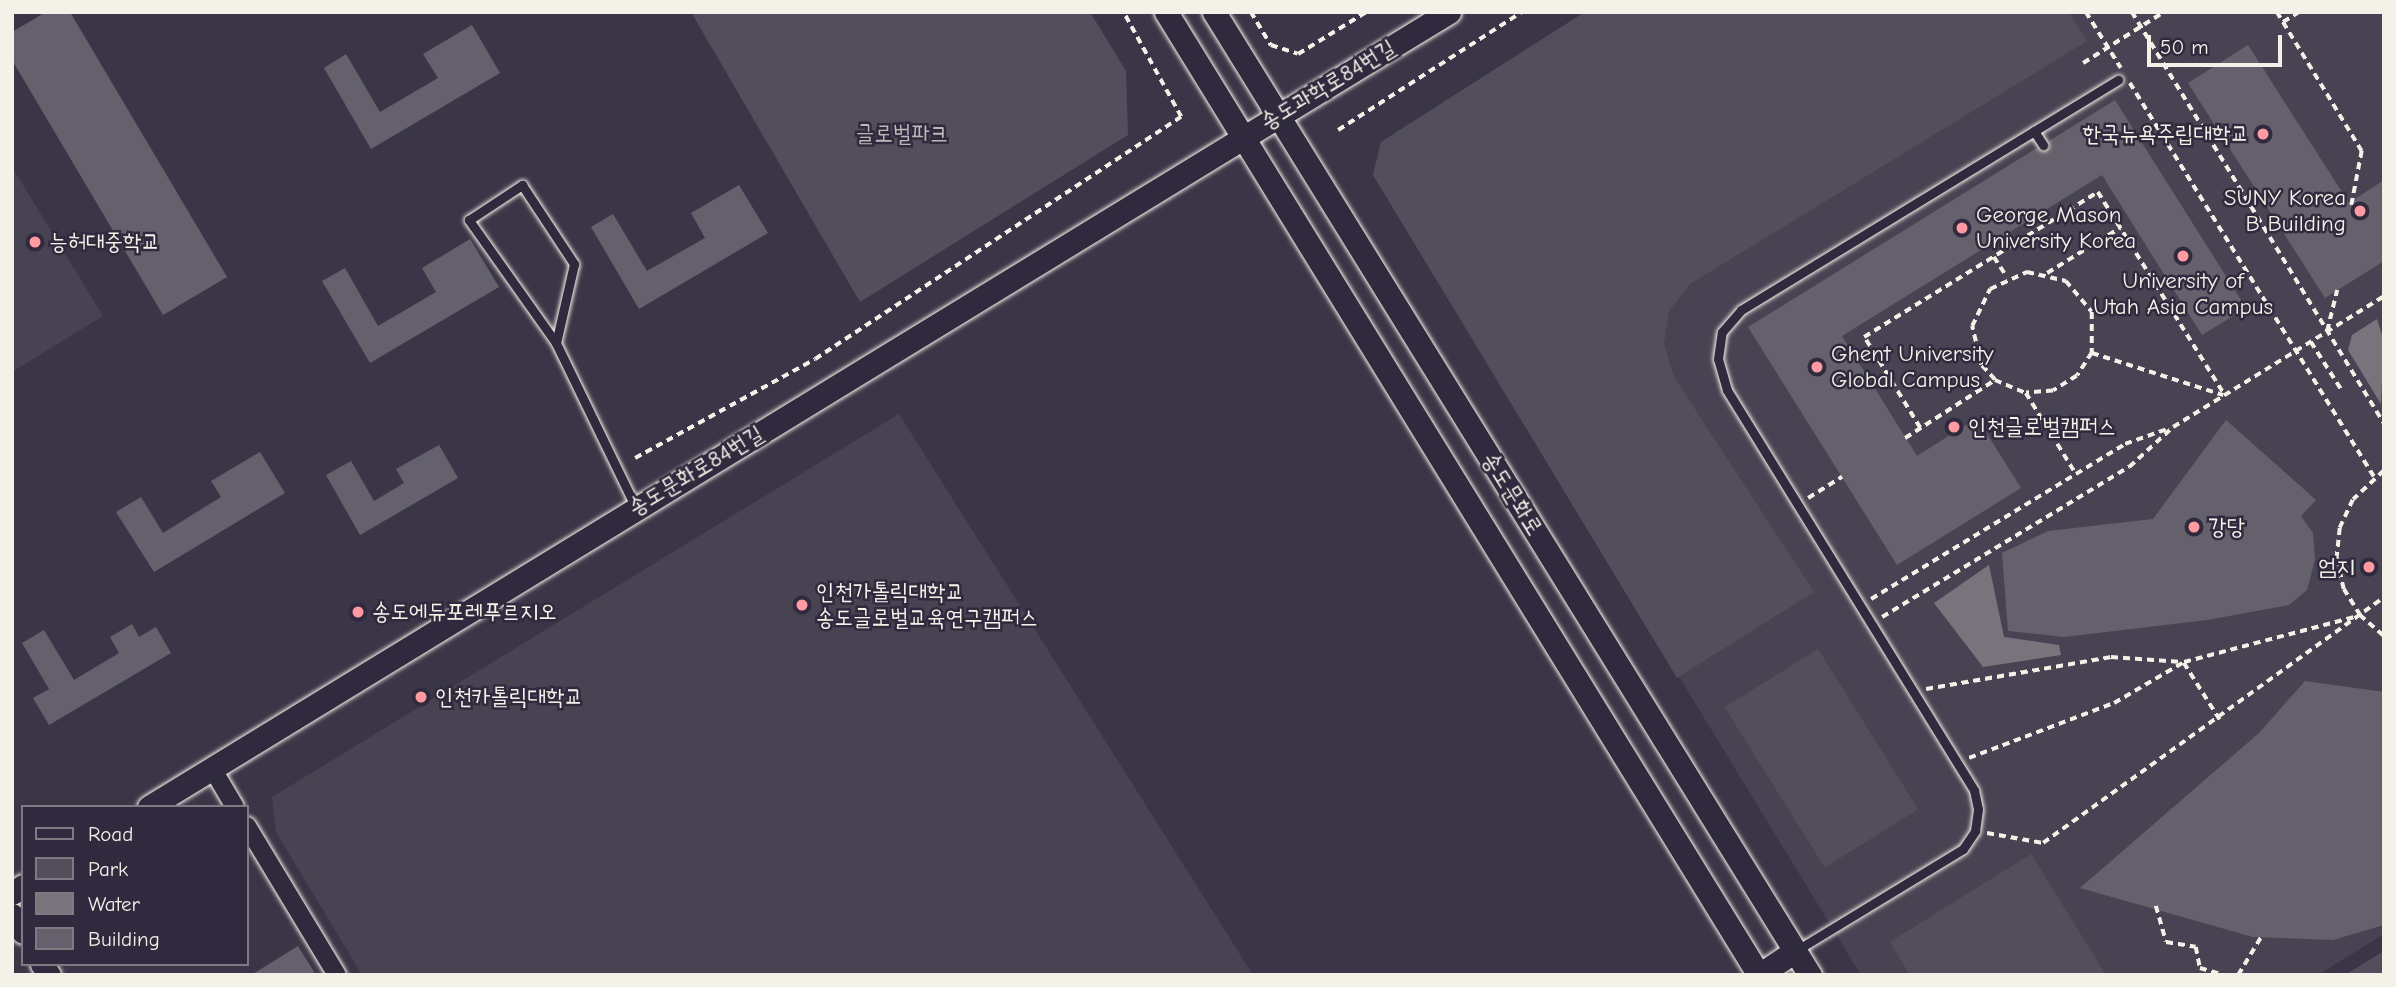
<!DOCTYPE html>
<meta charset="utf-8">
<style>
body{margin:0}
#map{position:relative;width:2396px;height:987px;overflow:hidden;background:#3b3647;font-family:"Comic Neue","Poor Story",sans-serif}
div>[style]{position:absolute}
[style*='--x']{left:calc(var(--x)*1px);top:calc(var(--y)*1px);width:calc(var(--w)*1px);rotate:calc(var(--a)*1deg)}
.built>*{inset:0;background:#484352}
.green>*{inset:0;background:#534e5c;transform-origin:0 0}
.water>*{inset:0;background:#78747b}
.building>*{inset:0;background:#65616c}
.path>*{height:3.5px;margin-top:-1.75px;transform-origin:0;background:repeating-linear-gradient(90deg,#f4f1e8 0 7px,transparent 0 12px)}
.roads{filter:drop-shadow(0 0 2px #f4f1e8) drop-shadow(0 0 2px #f4f1e8)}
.service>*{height:9px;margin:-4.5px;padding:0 4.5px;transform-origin:4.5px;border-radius:4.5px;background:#2f2a3d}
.minor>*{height:18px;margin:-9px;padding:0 9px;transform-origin:9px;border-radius:9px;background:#2f2a3d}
.tertiary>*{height:23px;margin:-11.5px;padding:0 11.5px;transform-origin:11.5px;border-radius:11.5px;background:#2f2a3d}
.dots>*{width:19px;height:19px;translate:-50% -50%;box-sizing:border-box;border:4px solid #2f2a3d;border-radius:50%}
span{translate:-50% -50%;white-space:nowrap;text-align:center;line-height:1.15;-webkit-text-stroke:5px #2f2a3d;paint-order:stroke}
.street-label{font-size:23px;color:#f4f1e8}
.park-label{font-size:23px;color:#bcb8b7}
.poi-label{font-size:23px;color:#f4f1e8}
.right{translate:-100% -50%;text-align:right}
.left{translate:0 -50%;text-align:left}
.frame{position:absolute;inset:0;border:14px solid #f4f1e8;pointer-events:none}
.legend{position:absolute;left:21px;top:805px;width:228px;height:161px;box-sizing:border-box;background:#2f2a3d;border:2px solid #7e7a81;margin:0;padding:9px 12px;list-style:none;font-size:21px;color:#f4f1e8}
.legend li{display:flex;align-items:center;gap:14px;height:35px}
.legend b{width:35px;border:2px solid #7e7a81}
.scale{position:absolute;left:2147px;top:35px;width:135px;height:32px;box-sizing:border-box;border:4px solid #f4f1e8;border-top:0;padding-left:9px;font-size:21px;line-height:24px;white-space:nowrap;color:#f4f1e8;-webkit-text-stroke:5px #2f2a3d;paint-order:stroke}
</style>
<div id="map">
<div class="built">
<div style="clip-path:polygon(1585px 12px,2384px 12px,2384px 934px,2318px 975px,1861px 975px,1373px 175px,1381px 142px)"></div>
<div style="clip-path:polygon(12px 167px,103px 316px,12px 372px)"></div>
<div style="clip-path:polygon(899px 414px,1253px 975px,362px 975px,276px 832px,272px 797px)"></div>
</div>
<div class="green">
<div style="clip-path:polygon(691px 12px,1090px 12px,1126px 71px,1128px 135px,860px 302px)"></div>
<div style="clip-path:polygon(1585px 12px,2069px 12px,2087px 41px,1690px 284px,1669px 311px,1664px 344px,1674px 377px,1814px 592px,1677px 678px,1373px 175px,1381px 142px)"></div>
<div style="left:1818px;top:649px;width:189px;height:110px;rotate:58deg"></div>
<div style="clip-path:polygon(2031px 854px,2106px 975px,1910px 975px,1890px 942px)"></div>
<div style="clip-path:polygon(2384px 951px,2384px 975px,2345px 975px)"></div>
</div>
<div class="water">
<div style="clip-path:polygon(2377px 319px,2384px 341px,2381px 404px,2348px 350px,2352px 335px)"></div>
<div style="clip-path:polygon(1989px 565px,2004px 637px,2059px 645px,2061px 655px,1983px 667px,1934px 603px)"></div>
</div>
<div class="building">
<div style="clip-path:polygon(46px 12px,70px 12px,227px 277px,163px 315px,12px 60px,12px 32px)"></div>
<div style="clip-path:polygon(472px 25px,500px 73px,371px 149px,324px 68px,346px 54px,380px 112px,438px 78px,423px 54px)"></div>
<div style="clip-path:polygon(2248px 45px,2349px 203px,2384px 180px,2384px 261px,2325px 298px,2188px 83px)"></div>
<div style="clip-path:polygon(2115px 100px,2246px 308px,2202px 335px,2102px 175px,1842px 336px,1917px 456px,1977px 418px,2021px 488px,1897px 565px,1748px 327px,2037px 148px,2046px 151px,2049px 141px)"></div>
<div style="clip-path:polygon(739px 185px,768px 233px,639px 309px,591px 227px,613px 214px,647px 271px,705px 238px,691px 213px)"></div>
<div style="clip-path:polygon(470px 239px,499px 287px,370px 363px,322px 281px,345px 268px,378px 326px,436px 292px,422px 268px)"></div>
<div style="clip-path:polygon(2226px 420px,2316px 500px,2301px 516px,2313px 533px,2315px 560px,2307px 590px,2289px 605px,2207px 620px,2064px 637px,2008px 631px,2002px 553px,2048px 531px,2153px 519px)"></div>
<div style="clip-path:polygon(439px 445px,458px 478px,360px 535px,326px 475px,351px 461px,374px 501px,404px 483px,396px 469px)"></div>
<div style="clip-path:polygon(260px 452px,285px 493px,154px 572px,116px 512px,141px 497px,163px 533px,221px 497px,211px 481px)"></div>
<div style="clip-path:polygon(132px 624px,139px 637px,156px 627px,171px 653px,49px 725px,33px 698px,49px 689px,22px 643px,44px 630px,74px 680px,119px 653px,110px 637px)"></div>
<div style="clip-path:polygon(2305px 681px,2384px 692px,2384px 925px,2333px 940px,2253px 937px,2080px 888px,2259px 733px)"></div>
<div style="clip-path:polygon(298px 946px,316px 975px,251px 975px)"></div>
</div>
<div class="path">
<div style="--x:1251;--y:12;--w:39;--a:59"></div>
<div style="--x:1271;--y:45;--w:28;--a:18"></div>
<div style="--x:1298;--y:54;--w:80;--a:-31.7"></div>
<div style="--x:2086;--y:12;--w:66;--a:58"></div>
<div style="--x:2132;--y:12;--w:483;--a:58.5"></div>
<div style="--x:2277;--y:12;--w:163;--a:58.6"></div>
<div style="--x:2362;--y:151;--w:58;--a:100.9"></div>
<div style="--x:2283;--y:22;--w:19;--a:-32"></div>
<div style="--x:2083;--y:63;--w:96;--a:-32.2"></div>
<div style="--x:2130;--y:83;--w:463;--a:58.2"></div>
<div style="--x:1338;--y:130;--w:219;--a:-32.7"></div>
<div style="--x:1994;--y:257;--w:24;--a:57"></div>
<div style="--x:2047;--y:273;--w:86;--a:-31.7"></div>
<div style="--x:2327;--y:331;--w:42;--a:-76.3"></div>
<div style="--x:2311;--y:342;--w:56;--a:57.4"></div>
<div style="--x:2092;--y:353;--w:138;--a:17.8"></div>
<div style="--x:1995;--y:380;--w:21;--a:-133"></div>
<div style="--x:1981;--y:365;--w:40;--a:-103"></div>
<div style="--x:1972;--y:326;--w:41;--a:-64.1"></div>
<div style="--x:1990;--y:289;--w:41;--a:-24.7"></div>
<div style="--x:2027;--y:272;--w:40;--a:13"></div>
<div style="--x:2066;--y:281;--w:40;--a:50"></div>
<div style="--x:2092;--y:312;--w:41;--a:90"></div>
<div style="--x:2092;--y:353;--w:27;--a:123"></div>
<div style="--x:2077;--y:376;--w:28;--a:148"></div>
<div style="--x:2053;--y:391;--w:27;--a:176"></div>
<div style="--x:1920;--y:428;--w:107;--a:-121.6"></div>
<div style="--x:1864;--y:337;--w:275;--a:-31.8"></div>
<div style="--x:2098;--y:192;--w:239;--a:58"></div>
<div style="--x:1905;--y:438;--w:107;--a:-32.8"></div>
<div style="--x:1995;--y:380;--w:34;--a:23"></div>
<div style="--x:2026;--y:393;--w:95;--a:58.3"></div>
<div style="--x:635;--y:458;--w:205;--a:-28.8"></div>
<div style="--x:815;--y:359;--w:439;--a:-33.5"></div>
<div style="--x:1181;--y:117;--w:120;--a:-118.9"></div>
<div style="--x:2384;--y:471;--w:42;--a:136.9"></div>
<div style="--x:2353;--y:500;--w:31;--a:115"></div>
<div style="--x:2340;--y:528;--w:31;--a:96"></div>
<div style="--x:2337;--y:559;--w:31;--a:77"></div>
<div style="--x:2344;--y:589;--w:31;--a:58"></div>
<div style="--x:2360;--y:615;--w:32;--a:41"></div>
<div style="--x:1808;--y:498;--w:40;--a:-32"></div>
<div style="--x:1871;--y:599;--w:298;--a:-31.4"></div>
<div style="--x:2125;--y:444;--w:48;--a:-19.6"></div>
<div style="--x:1882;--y:617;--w:289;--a:-31.3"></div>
<div style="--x:2129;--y:467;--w:59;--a:-42.3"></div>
<div style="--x:2173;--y:427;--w:248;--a:-31.8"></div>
<div style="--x:2184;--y:663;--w:67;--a:57.7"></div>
<div style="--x:1926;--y:689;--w:188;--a:-9.8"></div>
<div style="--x:2111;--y:657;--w:71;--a:4"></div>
<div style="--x:1969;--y:758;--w:155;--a:-20.8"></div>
<div style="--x:2114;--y:703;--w:81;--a:-30.4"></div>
<div style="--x:2184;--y:662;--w:180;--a:-14.8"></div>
<div style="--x:1987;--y:833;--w:57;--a:10.1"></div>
<div style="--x:2043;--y:843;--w:420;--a:-35.8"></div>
<div style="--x:2156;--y:906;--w:37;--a:74"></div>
<div style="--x:2166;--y:942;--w:30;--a:9"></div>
<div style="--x:2196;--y:947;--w:21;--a:79"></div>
<div style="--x:2200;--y:968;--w:25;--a:16"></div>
<div style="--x:2238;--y:975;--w:44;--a:-58.8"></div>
</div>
<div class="roads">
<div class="service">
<div style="--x:2034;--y:131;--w:17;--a:57"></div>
<div style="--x:556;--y:343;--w:151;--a:-125.3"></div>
<div style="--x:469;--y:220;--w:64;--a:-33.4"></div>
<div style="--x:522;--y:185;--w:95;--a:56.6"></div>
<div style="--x:574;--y:264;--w:81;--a:102.8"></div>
<div style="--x:556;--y:343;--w:183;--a:64.1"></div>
<div style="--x:1797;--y:950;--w:194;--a:-31.3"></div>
<div style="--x:1963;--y:849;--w:22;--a:-56"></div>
<div style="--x:1975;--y:831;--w:22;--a:-82"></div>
<div style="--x:1978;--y:809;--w:19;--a:-102"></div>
<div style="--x:1974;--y:790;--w:470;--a:-121.7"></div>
<div style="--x:1727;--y:390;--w:32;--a:-106"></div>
<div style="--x:1718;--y:359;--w:27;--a:-82"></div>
<div style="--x:1722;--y:332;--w:29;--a:-49"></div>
<div style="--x:1741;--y:310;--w:442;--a:-31.4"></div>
</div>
<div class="minor">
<div style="--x:212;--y:768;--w:45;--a:59.5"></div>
<div style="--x:247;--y:826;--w:174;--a:58.9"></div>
</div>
<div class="tertiary">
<div style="--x:1166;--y:12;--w:1131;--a:58.38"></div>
<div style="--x:1214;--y:12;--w:1133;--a:58.25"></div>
<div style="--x:149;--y:807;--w:1524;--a:-31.45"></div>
<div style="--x:12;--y:893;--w:13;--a:-32"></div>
<div style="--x:12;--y:915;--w:20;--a:57"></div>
<div style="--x:42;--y:964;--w:13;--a:58"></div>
<div style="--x:1759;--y:975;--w:43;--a:-33.7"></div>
</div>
</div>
<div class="dots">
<div style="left:2263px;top:134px;background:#ff9aa2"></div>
<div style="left:2360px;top:211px;background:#ff9aa2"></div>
<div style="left:1962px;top:228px;background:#ff9aa2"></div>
<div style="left:35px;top:242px;background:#ff9aa2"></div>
<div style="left:2183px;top:256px;background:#ff9aa2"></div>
<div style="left:1817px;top:367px;background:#ff9aa2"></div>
<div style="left:1954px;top:427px;background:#ff9aa2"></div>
<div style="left:2194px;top:527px;background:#ff9aa2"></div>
<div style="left:2369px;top:567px;background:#ff9aa2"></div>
<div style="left:802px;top:605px;background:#ff9aa2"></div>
<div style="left:358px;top:612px;background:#ff9aa2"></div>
<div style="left:421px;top:697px;background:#ff9aa2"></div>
</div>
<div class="street-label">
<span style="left:1328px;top:85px;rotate:-31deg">송도과학로84번길</span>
<span style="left:696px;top:471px;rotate:-31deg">송도문화로84번길</span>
<span style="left:1512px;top:494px;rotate:58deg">송도문화로</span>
</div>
<div class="park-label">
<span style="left:902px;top:134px">글로벌파크</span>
</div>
<div class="poi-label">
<span class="right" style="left:2249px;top:134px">한국뉴욕주립대학교</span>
<span class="right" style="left:2346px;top:211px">SUNY Korea<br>B Building</span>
<span class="left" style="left:1976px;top:228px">George Mason<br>University Korea</span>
<span class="left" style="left:49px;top:242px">능허대중학교</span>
<span style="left:2183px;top:294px">University of<br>Utah Asia Campus</span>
<span class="left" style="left:1831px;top:367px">Ghent University<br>Global Campus</span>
<span class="left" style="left:1968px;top:427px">인천글로벌캠퍼스</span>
<span class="left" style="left:2208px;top:527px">강당</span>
<span class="right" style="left:2355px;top:567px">엄지</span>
<span class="left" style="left:816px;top:605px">인천가톨릭대학교<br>송도글로벌교육연구캠퍼스</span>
<span class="left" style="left:372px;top:612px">송도에듀포레푸르지오</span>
<span class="left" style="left:435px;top:697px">인천카톨릭대학교</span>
</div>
<div class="frame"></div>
<ul class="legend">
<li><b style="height:9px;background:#2f2a3d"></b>Road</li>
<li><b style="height:19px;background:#534e5c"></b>Park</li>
<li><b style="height:19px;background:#78747b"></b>Water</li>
<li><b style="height:19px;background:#65616c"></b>Building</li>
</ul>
<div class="scale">50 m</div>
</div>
